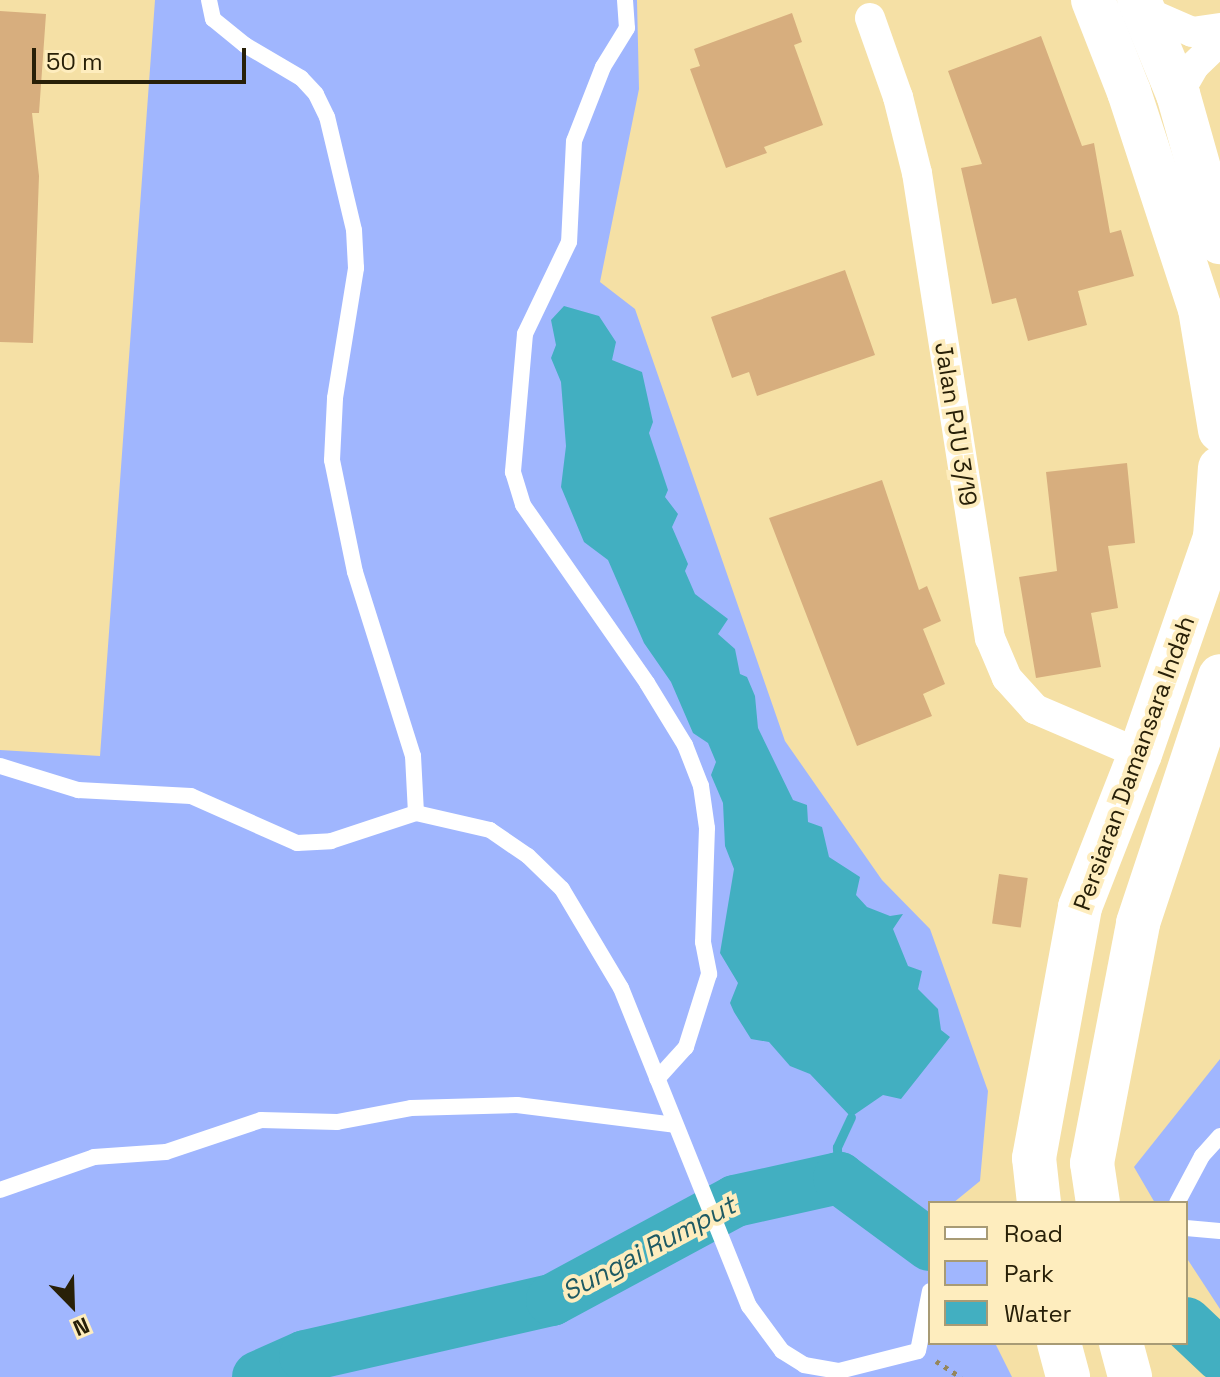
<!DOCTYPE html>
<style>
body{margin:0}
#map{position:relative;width:1220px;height:1377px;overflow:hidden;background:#f5e0a5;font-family:"Space Grotesk",sans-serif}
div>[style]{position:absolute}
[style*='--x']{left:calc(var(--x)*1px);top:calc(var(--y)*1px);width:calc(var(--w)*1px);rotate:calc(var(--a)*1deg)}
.green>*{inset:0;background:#a0b6fe}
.water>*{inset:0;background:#42afc1}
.stream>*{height:9px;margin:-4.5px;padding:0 4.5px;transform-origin:4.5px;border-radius:4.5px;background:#42afc1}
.river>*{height:52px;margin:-26px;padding:0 26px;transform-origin:26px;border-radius:26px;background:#42afc1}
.building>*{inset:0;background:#d7ae7e;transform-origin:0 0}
.path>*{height:5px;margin-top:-2.5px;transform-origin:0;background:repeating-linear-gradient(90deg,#95865b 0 4px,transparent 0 10px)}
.lane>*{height:16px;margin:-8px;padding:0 8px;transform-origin:8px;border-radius:8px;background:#fff}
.street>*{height:30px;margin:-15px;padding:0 15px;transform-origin:15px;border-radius:15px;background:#fff}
.secondary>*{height:44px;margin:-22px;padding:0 22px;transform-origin:22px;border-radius:22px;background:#fff}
span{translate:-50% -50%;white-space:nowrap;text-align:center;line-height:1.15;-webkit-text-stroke:8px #feedbe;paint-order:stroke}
.street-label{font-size:24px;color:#282008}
.water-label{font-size:26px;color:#1e5a63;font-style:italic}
.legend{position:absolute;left:928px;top:1201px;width:260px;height:144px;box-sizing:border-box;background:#feedbe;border:2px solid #a89b75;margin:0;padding:10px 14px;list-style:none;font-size:24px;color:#282008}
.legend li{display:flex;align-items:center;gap:16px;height:40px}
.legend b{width:40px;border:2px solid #a89b75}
.north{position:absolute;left:32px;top:1265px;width:80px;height:80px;-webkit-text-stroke:6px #feedbe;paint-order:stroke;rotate:157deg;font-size:22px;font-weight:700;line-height:32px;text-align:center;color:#282008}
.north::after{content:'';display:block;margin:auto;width:28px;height:36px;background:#282008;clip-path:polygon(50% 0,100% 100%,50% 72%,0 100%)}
.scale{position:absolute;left:32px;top:48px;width:214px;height:36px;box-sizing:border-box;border:4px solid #282008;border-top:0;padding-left:10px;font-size:24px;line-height:28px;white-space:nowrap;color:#282008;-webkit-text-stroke:6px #feedbe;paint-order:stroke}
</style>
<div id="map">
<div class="green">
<div style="clip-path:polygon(155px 0,637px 0,639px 89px,600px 282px,635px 309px,785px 741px,882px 880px,930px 929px,988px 1091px,980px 1181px,953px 1203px,930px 1203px,930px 1343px,995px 1343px,1012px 1377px,0 1377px,0 750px,100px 756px)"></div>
<div style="clip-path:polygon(1220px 1059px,1220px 1309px,1186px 1257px,1186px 1203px,1155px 1203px,1134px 1167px)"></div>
</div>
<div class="water">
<div style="clip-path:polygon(564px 306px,599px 316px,616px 342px,612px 360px,642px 372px,653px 422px,649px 433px,668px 490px,665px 497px,678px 514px,672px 527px,688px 564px,685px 571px,695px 594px,728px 619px,718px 634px,735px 649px,740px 674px,747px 677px,755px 696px,758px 728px,793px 800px,807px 805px,808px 822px,822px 827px,829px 857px,860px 877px,856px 895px,867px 907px,890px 916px,903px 914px,893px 929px,908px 966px,922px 971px,918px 989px,938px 1009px,941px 1030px,950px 1037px,901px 1099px,883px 1095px,851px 1117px,810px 1074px,790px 1066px,769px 1042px,751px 1039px,734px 1012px,730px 1003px,738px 983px,720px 953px,734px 869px,725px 846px,723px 803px,711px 775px,716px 762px,708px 743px,693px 733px,671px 682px,644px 643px,608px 560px,584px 542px,561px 487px,566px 446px,561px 382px,551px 358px,556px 345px,551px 320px)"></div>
</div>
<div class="stream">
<div style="--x:839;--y:1178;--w:31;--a:-94"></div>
<div style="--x:837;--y:1147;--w:33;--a:-65"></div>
</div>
<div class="river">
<div style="--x:1186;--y:1323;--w:47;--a:43.3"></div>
<div style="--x:258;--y:1377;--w:51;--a:-24.1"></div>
<div style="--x:305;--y:1356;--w:253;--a:-12.8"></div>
<div style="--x:552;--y:1300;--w:208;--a:-28.4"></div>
<div style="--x:735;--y:1201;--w:107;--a:-12.5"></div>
<div style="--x:839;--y:1178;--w:113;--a:36.4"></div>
</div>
<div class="building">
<div style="clip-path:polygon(0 11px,46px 14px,39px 113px,32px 113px,39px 176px,33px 343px,0 342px)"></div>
<div style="clip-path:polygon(792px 13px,802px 42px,794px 45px,823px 125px,764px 147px,767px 153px,726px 168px,690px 69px,700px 66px,694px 49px)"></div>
<div style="clip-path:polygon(1041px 36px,1082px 146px,1094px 143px,1110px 233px,1121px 230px,1134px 276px,1078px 291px,1087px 325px,1028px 341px,1016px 298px,992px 304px,961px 168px,982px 164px,948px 71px)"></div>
<div style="clip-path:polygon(845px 270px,875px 355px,757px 396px,749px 372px,732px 378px,711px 317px)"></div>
<div style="clip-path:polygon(1127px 463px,1135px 543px,1108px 546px,1118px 608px,1091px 613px,1101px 667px,1036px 678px,1019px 577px,1057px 571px,1046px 472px)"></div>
<div style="clip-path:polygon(882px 480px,919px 590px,927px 586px,941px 621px,923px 629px,945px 684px,923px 694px,932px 716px,857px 746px,769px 518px)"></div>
<div style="left:999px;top:874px;width:29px;height:50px;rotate:8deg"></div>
</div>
<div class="path">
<div style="--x:936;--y:1361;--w:30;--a:33"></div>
</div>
<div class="lane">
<div style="--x:625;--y:0;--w:28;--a:86"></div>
<div style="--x:627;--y:28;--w:46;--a:121.6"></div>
<div style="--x:603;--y:67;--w:79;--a:111.4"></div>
<div style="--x:574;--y:141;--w:101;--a:92.8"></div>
<div style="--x:569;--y:242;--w:102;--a:115.6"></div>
<div style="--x:525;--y:334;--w:139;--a:95"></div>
<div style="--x:513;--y:472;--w:34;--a:73"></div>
<div style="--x:523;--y:505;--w:217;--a:55.1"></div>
<div style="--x:647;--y:683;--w:73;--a:58.5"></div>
<div style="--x:685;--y:745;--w:44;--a:68.7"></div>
<div style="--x:701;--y:786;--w:42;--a:81.9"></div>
<div style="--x:707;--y:828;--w:114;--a:92"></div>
<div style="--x:703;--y:942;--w:33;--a:79"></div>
<div style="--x:709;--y:974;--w:77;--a:107.5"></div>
<div style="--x:686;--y:1047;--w:43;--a:132.2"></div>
<div style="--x:0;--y:766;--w:82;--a:17.1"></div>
<div style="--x:78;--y:790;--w:113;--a:3"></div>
<div style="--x:191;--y:796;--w:116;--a:23.9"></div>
<div style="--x:297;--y:843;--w:34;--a:-3"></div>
<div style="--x:331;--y:841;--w:89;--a:-18.2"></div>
<div style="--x:416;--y:813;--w:57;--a:-93"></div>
<div style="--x:413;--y:756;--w:193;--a:-107.5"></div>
<div style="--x:355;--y:572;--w:114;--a:-101.6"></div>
<div style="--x:332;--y:460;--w:62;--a:-87.2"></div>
<div style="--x:335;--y:398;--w:132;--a:-80.8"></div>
<div style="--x:356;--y:268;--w:38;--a:-93"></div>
<div style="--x:354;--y:230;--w:116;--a:-103.4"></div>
<div style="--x:327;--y:117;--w:25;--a:-116"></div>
<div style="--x:316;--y:94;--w:22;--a:-133"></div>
<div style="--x:301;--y:78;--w:65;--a:-149.5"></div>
<div style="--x:245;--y:45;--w:41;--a:-140.9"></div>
<div style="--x:213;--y:19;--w:19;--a:-102"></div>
<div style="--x:416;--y:813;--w:76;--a:12.9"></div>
<div style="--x:490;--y:830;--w:46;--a:34.4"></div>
<div style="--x:528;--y:856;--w:47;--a:44.1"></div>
<div style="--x:562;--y:889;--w:115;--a:59.2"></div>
<div style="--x:621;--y:988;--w:343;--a:68.1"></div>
<div style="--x:749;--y:1306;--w:56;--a:53.7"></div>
<div style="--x:782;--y:1351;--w:26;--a:32"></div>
<div style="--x:804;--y:1365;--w:36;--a:10"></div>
<div style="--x:839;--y:1371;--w:81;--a:-14.2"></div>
<div style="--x:918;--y:1351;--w:61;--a:-78.7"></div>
<div style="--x:0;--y:1190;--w:100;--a:-19.3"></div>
<div style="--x:94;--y:1157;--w:72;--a:-4"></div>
<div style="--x:166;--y:1152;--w:100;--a:-18.6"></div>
<div style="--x:261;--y:1120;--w:76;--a:1.5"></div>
<div style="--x:337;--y:1122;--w:75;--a:-10.7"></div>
<div style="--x:411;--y:1108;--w:106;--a:-1.6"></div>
<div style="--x:517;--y:1105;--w:159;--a:7.2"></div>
<div style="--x:1177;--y:1203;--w:53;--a:-62"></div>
<div style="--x:1202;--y:1156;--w:27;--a:-48"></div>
<div style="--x:1186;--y:1228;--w:34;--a:5"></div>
</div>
<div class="street">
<div style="--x:1144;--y:11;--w:52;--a:23.6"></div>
<div style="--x:1192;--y:32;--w:28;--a:-8"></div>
<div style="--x:870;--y:18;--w:84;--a:70.5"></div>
<div style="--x:898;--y:97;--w:78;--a:76"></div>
<div style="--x:917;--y:173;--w:471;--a:81.1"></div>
<div style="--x:990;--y:638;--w:43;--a:67"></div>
<div style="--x:1007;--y:678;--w:42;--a:47.9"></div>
<div style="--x:1035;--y:709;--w:114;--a:23.2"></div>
<div style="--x:1178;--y:94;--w:32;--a:-60"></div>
<div style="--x:1194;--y:66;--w:36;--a:-44"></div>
</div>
<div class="secondary">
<div style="--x:1093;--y:0;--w:99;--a:68.6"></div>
<div style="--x:1129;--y:92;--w:228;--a:71.9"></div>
<div style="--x:1200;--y:309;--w:123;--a:80.6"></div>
<div style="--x:1139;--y:0;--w:102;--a:67.5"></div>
<div style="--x:1178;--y:94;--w:154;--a:74.2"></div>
<div style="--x:1039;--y:1203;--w:45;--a:-96.3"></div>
<div style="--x:1034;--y:1158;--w:255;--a:-79.6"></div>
<div style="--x:1080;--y:907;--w:164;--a:-68.6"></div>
<div style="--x:1140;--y:754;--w:230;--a:-70.9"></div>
<div style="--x:1215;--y:537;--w:69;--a:-85.9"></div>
<div style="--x:1098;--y:1203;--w:40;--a:-98.5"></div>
<div style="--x:1092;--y:1163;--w:244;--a:-79.1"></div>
<div style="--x:1138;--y:923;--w:260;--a:-71.6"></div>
<div style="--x:1059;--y:1343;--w:35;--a:75"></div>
<div style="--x:1121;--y:1343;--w:35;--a:75"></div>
</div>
<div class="street-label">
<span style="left:956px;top:424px;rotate:81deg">Jalan PJU 3/19</span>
<span style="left:1134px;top:763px;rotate:-70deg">Persiaran Damansara Indah</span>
</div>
<div class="water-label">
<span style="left:649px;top:1249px;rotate:-28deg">Sungai Rumput</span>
</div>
<ul class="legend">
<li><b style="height:10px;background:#fff"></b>Road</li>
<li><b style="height:22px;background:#a0b6fe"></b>Park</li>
<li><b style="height:22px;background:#42afc1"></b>Water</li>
</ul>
<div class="north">N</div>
<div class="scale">50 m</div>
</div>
